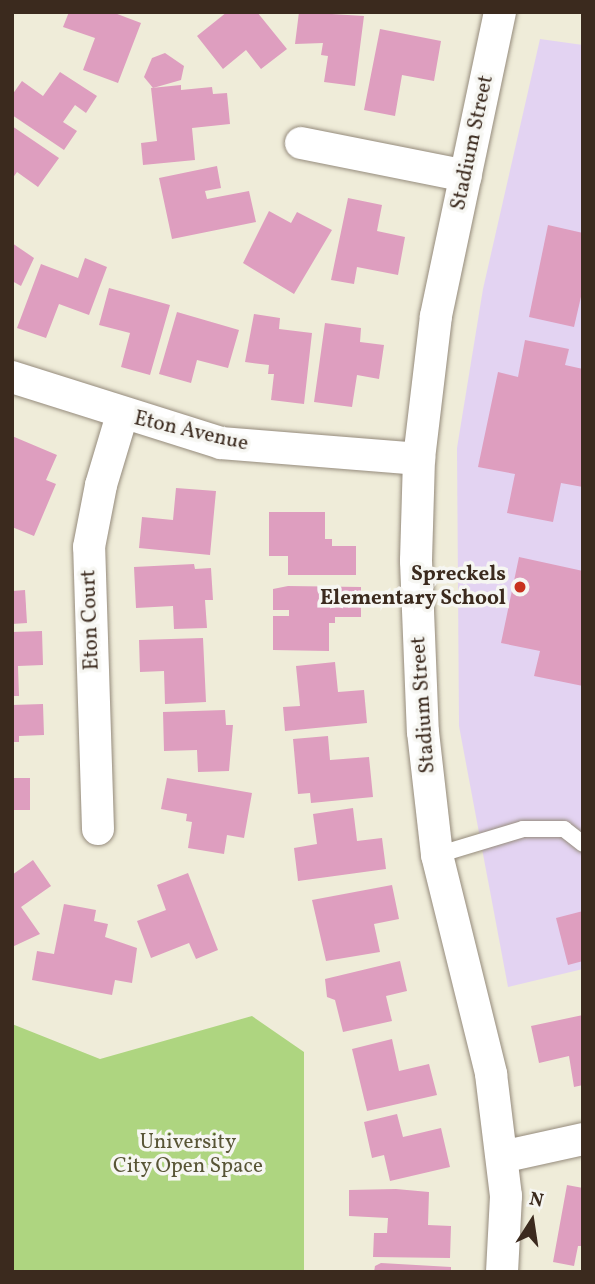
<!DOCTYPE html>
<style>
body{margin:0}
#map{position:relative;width:595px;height:1284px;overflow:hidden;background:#efecd9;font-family:Vollkorn,serif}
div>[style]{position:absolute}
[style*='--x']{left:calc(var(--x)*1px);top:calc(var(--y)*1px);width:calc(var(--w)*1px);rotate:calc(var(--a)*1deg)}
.built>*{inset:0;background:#e3d3f2}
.green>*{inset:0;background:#aed580}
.building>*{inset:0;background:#de9ebf;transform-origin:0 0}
.roads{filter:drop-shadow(0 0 2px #958b7c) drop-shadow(0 0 2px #958b7c)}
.service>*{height:16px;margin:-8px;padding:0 8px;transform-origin:8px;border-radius:8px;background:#fff}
.minor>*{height:32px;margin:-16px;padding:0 16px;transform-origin:16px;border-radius:16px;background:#fff}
.dots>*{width:19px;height:19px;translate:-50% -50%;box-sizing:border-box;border:4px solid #f6f6f2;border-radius:50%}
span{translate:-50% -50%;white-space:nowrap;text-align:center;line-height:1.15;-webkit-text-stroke:7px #f6f6f2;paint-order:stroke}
.street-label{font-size:21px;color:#3b2a1e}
.poi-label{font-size:21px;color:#3b2a1e;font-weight:700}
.right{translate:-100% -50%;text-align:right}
.park-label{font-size:21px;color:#585536}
.frame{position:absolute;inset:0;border:14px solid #3b2a1e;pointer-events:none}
.north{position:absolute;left:497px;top:1186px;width:70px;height:70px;-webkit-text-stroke:5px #f6f6f2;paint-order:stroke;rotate:12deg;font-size:19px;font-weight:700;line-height:28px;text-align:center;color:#3b2a1e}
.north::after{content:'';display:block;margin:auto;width:24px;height:32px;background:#3b2a1e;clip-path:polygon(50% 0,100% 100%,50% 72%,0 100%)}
</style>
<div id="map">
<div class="built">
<div style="clip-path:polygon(540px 39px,583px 45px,583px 969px,508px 987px,459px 726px,457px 448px,483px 289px)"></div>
</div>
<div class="green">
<div style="clip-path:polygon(252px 1016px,304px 1052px,304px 1272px,12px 1272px,12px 1024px,100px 1059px)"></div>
</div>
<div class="building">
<div style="clip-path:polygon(69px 12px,112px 12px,141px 23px,118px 83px,83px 70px,95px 38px,63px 27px)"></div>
<div style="clip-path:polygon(227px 12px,257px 12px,287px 49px,261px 69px,246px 50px,223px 69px,197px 36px)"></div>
<div style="clip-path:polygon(299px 12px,364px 16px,355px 86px,324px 82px,328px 56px,321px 55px,323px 43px,295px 44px)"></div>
<div style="clip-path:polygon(380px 29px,441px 41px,434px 81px,402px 75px,395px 116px,364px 110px)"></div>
<div style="clip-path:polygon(165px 53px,184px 66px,181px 80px,153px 88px,144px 77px,152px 58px)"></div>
<div style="clip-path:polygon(60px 72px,97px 96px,86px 113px,75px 105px,63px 122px,77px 131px,64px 150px,12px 115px,12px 95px,22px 81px,43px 96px)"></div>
<div style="clip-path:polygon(181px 85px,181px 90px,212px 87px,213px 94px,227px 93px,230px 124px,192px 128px,195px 160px,143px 165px,141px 143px,157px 141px,151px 88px)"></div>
<div style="clip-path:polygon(12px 126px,59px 158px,38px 187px,17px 172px,12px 179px)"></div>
<div style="clip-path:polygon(217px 166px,221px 188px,205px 191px,207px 199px,249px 191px,256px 222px,172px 239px,159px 178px)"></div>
<div style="clip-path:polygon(348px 198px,382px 205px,377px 231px,405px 237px,398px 275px,357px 267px,354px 284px,331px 280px)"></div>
<div style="clip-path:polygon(269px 211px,291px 223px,297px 212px,332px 230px,294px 294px,243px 263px)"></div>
<div style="clip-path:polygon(548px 225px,583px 233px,583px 288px,574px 327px,529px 317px)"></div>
<div style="clip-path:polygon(12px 243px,34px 258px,21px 286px,12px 281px)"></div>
<div style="clip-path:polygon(85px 258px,107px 267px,89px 315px,59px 304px,46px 338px,17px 328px,41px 264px,78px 278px)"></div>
<div style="clip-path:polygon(109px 288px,170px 305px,150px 375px,121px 367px,130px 333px,99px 325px)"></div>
<div style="clip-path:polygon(177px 312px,239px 330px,228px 368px,197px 360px,191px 383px,159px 374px)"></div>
<div style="clip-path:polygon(254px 314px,280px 318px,279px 329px,312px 333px,304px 404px,271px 400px,274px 374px,268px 374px,269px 365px,245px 362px)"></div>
<div style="clip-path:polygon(325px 323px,361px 328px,360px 342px,384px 345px,379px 379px,357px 375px,352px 407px,314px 402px)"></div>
<div style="clip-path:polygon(525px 340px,569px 349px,565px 365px,583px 369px,583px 487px,561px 483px,553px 522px,507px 513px,515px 474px,478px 467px,498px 372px,518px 377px)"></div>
<div style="clip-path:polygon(12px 436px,57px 455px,46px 480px,56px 484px,34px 536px,12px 527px)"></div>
<div style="clip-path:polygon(176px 488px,216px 491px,210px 555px,139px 548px,142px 517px,173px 520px)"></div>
<div style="clip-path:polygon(269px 512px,325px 512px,325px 539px,332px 539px,332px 546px,356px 546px,356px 575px,288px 575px,288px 556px,269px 556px)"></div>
<div style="clip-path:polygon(519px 557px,583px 571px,583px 686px,534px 676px,540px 651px,501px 643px)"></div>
<div style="clip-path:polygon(194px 564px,195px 569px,211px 568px,213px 600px,205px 600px,207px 628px,174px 629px,173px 606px,136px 608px,134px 567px)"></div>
<div style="clip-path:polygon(288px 586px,361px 587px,361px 617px,335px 617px,335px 623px,329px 623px,329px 651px,273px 650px,273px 616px,289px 616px,289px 610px,273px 610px,273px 589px)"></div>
<div style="clip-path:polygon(25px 590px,27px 623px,12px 624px,12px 591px)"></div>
<div style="clip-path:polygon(42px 631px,43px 665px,18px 666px,19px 696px,12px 696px,12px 632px)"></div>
<div style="clip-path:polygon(203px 638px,206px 702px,165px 704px,164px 671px,140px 672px,139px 640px)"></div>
<div style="clip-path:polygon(335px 662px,338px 692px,364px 690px,367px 723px,285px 731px,283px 707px,300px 706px,296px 666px)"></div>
<div style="clip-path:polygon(43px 704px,44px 735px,19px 736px,19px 742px,12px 742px,12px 705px)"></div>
<div style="clip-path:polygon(225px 710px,226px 725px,233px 725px,229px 771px,198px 772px,197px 750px,164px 751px,163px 712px)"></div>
<div style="clip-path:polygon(328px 736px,330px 760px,369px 757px,373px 797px,311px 803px,310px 793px,298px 794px,293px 739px)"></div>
<div style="left:12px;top:778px;width:18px;height:32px"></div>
<div style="clip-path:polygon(167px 778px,252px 793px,244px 838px,227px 835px,224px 854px,188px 848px,192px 822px,186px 821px,187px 814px,161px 809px)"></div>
<div style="clip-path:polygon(353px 808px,357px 841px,382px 838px,386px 869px,298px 881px,294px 848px,317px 844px,313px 814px)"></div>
<div style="clip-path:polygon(33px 860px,51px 886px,21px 907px,40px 934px,12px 947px,12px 875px)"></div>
<div style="clip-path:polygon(188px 873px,218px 950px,196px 959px,189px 943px,151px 958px,137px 921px,166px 910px,157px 885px)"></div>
<div style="clip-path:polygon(392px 885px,399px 919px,374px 924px,380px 952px,326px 961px,312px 900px)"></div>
<div style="clip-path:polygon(64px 904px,96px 910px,94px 921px,108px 924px,105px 937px,137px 948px,132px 983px,115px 980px,112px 995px,32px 980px,37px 951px,54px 954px)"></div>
<div style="clip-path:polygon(583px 911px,583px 961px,568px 965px,556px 918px)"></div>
<div style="clip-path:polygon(400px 961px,407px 991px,386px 996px,392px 1021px,343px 1032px,335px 1000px,327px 997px,325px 979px)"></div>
<div style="clip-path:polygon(583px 1015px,583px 1085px,574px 1087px,569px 1056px,539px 1063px,531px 1026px)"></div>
<div style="clip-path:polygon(392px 1039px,399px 1071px,429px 1064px,437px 1095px,367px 1111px,352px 1049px)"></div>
<div style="clip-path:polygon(397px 1114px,403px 1137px,441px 1128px,450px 1167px,390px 1181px,384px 1155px,372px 1158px,364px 1122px)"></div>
<div style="clip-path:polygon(567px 1185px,583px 1188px,583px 1246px,578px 1246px,574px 1266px,553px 1262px)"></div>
<div style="clip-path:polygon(396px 1189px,429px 1192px,428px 1225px,451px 1226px,450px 1258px,373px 1257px,374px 1233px,387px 1233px,388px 1218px,349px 1216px,349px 1190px)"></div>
<div style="clip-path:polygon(381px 1263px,451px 1267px,451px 1272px,374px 1272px,375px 1266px)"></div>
</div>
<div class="roads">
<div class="service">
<div style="--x:437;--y:855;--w:90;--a:-16.8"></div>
<div style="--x:523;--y:829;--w:41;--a:0"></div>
<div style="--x:564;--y:829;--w:24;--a:38"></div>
</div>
<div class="minor">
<div style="--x:500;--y:12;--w:311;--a:101.9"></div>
<div style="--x:436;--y:316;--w:144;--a:96.8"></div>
<div style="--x:419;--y:459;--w:102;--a:91.7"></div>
<div style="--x:416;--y:561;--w:171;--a:87.7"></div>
<div style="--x:423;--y:732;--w:124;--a:83.5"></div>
<div style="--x:437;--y:855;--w:226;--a:76.1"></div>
<div style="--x:491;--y:1074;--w:123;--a:83"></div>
<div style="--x:506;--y:1196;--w:76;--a:93"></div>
<div style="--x:301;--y:143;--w:168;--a:11.3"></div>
<div style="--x:12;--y:377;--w:219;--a:17.5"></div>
<div style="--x:221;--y:443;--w:199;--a:4.6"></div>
<div style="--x:98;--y:829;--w:282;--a:-91.8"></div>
<div style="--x:89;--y:547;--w:63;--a:-79"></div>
<div style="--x:101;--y:485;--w:73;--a:-73.3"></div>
<div style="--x:502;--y:1157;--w:83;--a:-12.5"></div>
</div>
</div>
<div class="dots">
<div style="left:520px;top:587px;background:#c8321e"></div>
</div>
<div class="street-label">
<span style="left:473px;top:143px;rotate:-78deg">Stadium Street</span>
<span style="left:191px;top:432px;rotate:13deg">Eton Avenue</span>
<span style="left:91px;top:620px;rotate:-92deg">Eton Court</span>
<span style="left:424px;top:705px;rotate:-94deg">Stadium Street</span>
</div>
<div class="poi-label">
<span class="right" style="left:506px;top:587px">Spreckels<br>Elementary School</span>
</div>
<div class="park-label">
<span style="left:188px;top:1155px">University<br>City Open Space</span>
</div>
<div class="frame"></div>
<div class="north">N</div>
</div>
